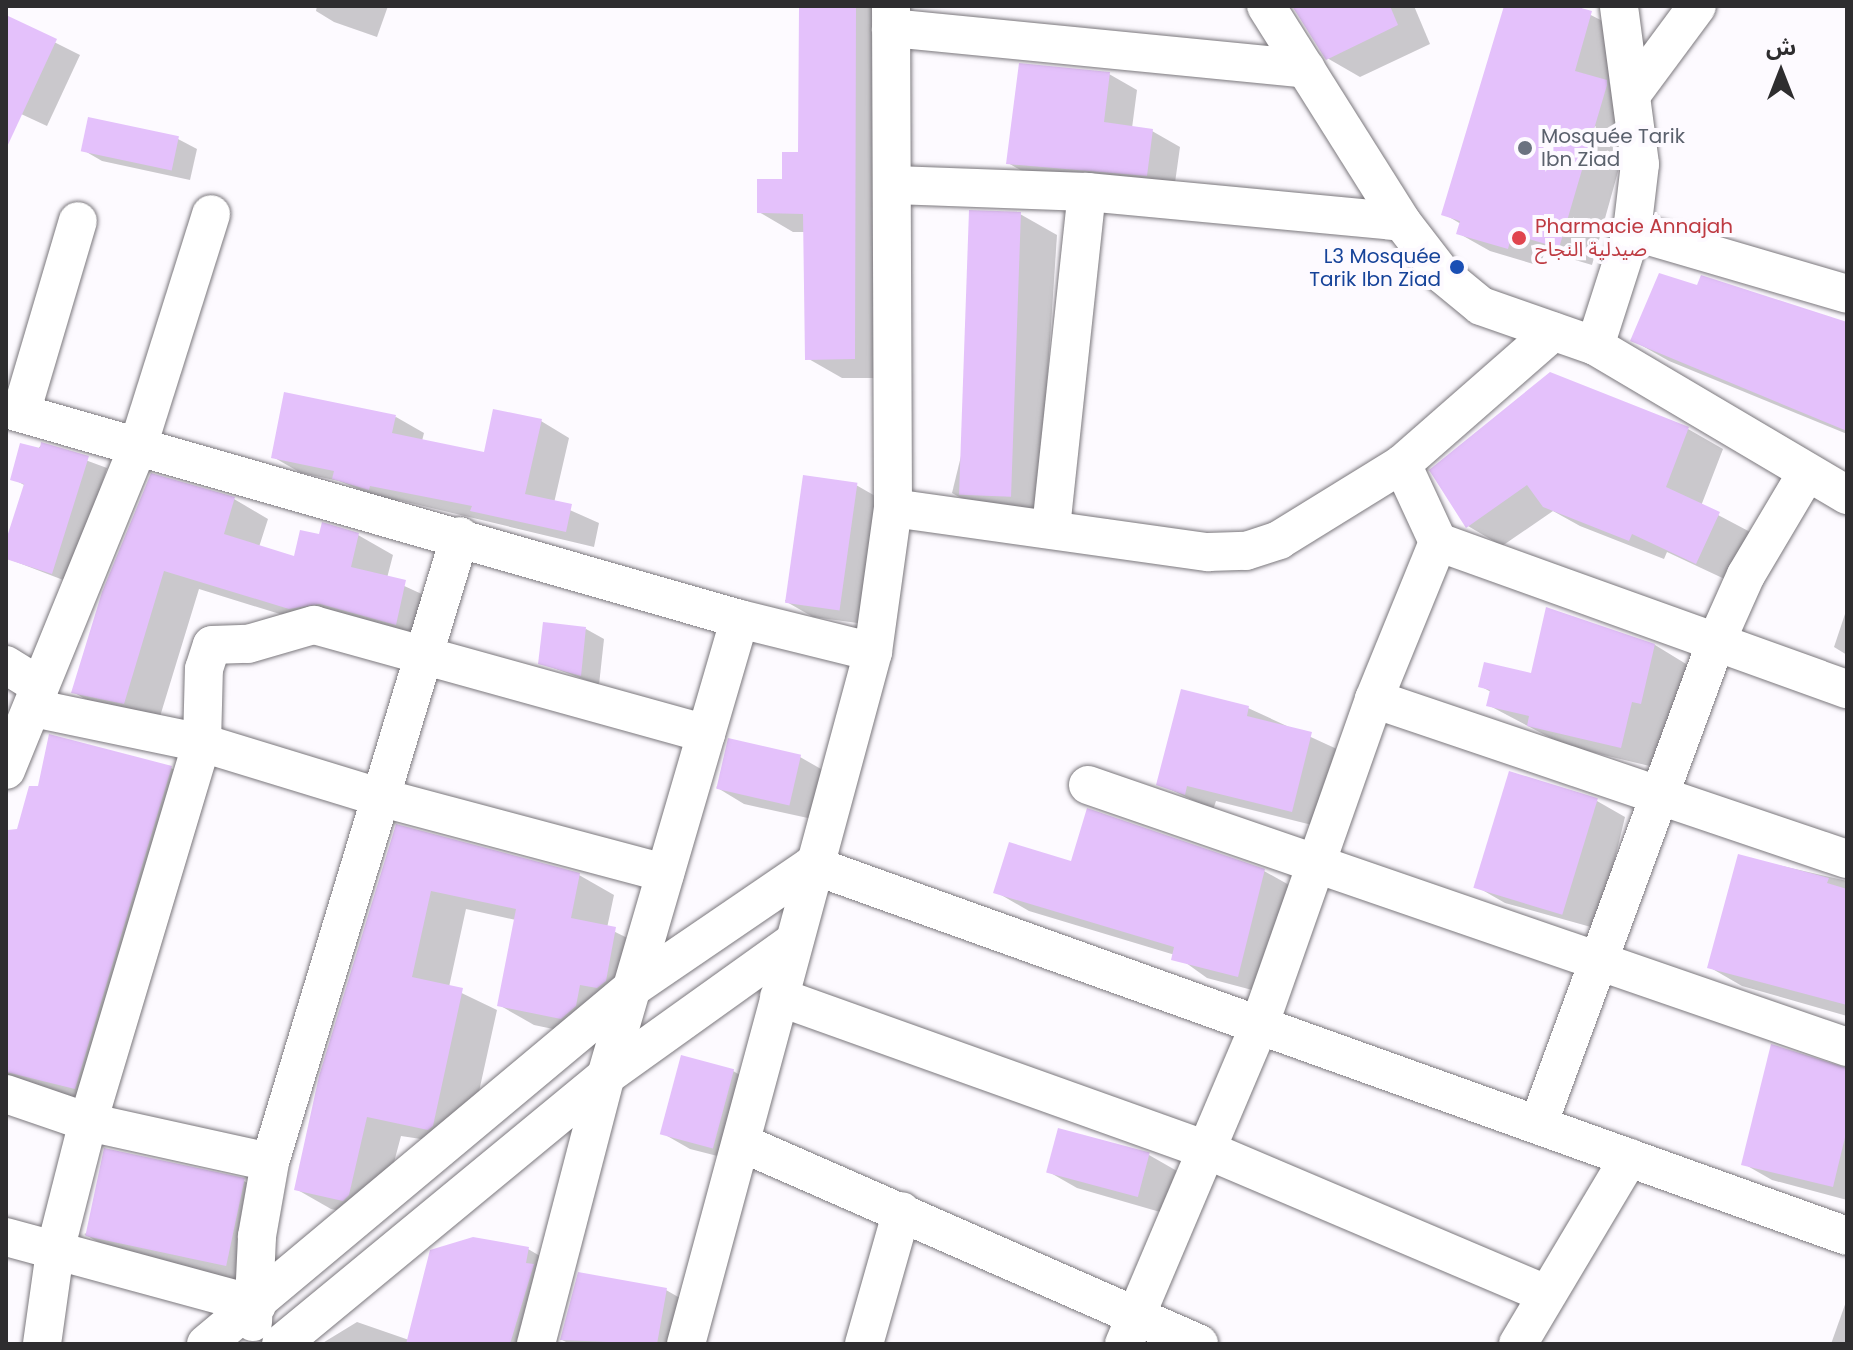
<!DOCTYPE html>
<meta charset="utf-8">
<style>
body{margin:0}
#map{position:relative;width:1853px;height:1350px;overflow:hidden;background:#fdfaff;font-family:Poppins,"Noto Sans Arabic",sans-serif}
div>[style]{position:absolute}
[style*='--x']{left:calc(var(--x)*1px);top:calc(var(--y)*1px);width:calc(var(--w)*1px);rotate:calc(var(--a)*1deg)}
.shadow>*{inset:0;background:#0003}
.building>*{inset:0;background:#e4c1fb;transform-origin:0 0}
.roads{filter:drop-shadow(0 0 2px #7b787d) drop-shadow(0 0 2px #7b787d)}
.minor>*{height:38px;margin:-19px;padding:0 19px;transform-origin:19px;border-radius:19px;background:#fff}
.dots>*{width:22px;height:22px;translate:-50% -50%;box-sizing:border-box;border:4px solid #fdfaff;border-radius:50%}
span{translate:-50% -50%;white-space:nowrap;text-align:center;line-height:1.15;-webkit-text-stroke:8px #fdfaff;paint-order:stroke}
.worship-label{font-size:20px;color:#5b616d}
.left{translate:0 -50%;text-align:left}
.health-label{font-size:20px;color:#be3a42}
.transit-label{font-size:20px;color:#164399}
.right{translate:-100% -50%;text-align:right}
.frame{position:absolute;inset:0;border:8px solid #2e2d2f;pointer-events:none}
.north{position:absolute;left:1741px;top:32px;width:80px;height:80px;-webkit-text-stroke:6px #fdfaff;paint-order:stroke;rotate:0deg;font-size:22px;font-weight:700;line-height:32px;text-align:center;color:#2e2d2f}
.north::after{content:'';display:block;margin:auto;width:28px;height:36px;background:#2e2d2f;clip-path:polygon(50% 0,100% 100%,50% 72%,0 100%)}
</style>
<div id="map">
<div class="shadow">
<div style="clip-path:polygon(317px 6px,388px 6px,377px 37px,334px 22px,316px 11px)"></div>
<div style="clip-path:polygon(801px 6px,883px 6px,889px 378px,842px 378px,807px 358px,806px 232px,793px 232px,759px 212px,800px 154px)"></div>
<div style="clip-path:polygon(1294px 6px,1414px 6px,1430px 44px,1360px 77px,1327px 58px)"></div>
<div style="clip-path:polygon(1506px 6px,1583px 6px,1581px 10px,1624px 32px,1609px 83px,1638px 100px,1592px 265px,1545px 251px,1540px 266px,1490px 251px,1458px 233px,1461px 224px,1444px 214px)"></div>
<div style="clip-path:polygon(6px 18px,80px 55px,47px 126px,6px 107px)"></div>
<div style="clip-path:polygon(1109px 74px,1137px 90px,1132px 128px,1152px 131px,1180px 147px,1174px 190px,1036px 179px,1008px 163px)"></div>
<div style="clip-path:polygon(178px 139px,197px 149px,190px 180px,102px 161px,83px 150px)"></div>
<div style="clip-path:polygon(1020px 214px,1057px 235px,1038px 521px,989px 514px,952px 493px)"></div>
<div style="clip-path:polygon(1847px 324px,1847px 434px,1669px 361px,1632px 340px)"></div>
<div style="clip-path:polygon(1550px 374px,1688px 429px,1723px 449px,1701px 506px,1754px 534px,1731px 582px,1667px 552px,1664px 559px,1580px 526px,1553px 511px,1502px 546px,1468px 526px)"></div>
<div style="clip-path:polygon(396px 417px,424px 433px,422px 441px,485px 455px,541px 421px,569px 438px,554px 503px,599px 523px,594px 547px,398px 500px,397px 505px,339px 481px,301px 473px,273px 457px)"></div>
<div style="clip-path:polygon(42px 444px,107px 468px,71px 583px,6px 558px,26px 486px,13px 479px)"></div>
<div style="clip-path:polygon(856px 485px,884px 501px,865px 624px,813px 617px,785px 601px)"></div>
<div style="clip-path:polygon(234px 499px,268px 519px,259px 547px,295px 559px,320px 537px,358px 535px,393px 555px,387px 578px,439px 602px,430px 643px,325px 628px,199px 589px,158px 723px,108px 712px,73px 692px,104px 593px)"></div>
<div style="clip-path:polygon(1847px 608px,1847px 655px,1834px 647px)"></div>
<div style="clip-path:polygon(586px 629px,604px 639px,599px 685px,540px 663px)"></div>
<div style="clip-path:polygon(1655px 645px,1691px 667px,1658px 768px,1566px 746px,1488px 705px,1491px 692px,1480px 686px)"></div>
<div style="clip-path:polygon(1248px 708px,1339px 750px,1320px 827px,1216px 801px,1213px 810px,1159px 784px)"></div>
<div style="clip-path:polygon(800px 757px,828px 773px,817px 820px,744px 804px,716px 787px)"></div>
<div style="clip-path:polygon(171px 768px,208px 789px,112px 1108px,6px 1083px,9px 832px,84px 823px)"></div>
<div style="clip-path:polygon(1597px 801px,1625px 817px,1598px 929px,1505px 903px,1477px 887px)"></div>
<div style="clip-path:polygon(397px 827px,579px 875px,614px 895px,607px 928px,650px 949px,596px 1038px,534px 1025px,499px 1005px,516px 920px,466px 909px,449px 987px,497px 1010px,467px 1146px,401px 1136px,379px 1219px,331px 1209px,296px 1189px)"></div>
<div style="clip-path:polygon(1739px 856px,1847px 881px,1847px 1016px,1742px 986px,1709px 967px)"></div>
<div style="clip-path:polygon(1073px 863px,1264px 871px,1298px 890px,1271px 995px,1207px 978px,1175px 955px,1029px 911px,996px 892px)"></div>
<div style="clip-path:polygon(1847px 1069px,1847px 1200px,1772px 1180px,1744px 1164px)"></div>
<div style="clip-path:polygon(733px 1071px,761px 1087px,741px 1162px,690px 1149px,662px 1133px)"></div>
<div style="clip-path:polygon(1149px 1155px,1177px 1171px,1167px 1214px,1077px 1188px,1049px 1172px)"></div>
<div style="clip-path:polygon(244px 1181px,281px 1202px,263px 1293px,121px 1255px,84px 1234px)"></div>
<div style="clip-path:polygon(528px 1249px,562px 1269px,552px 1344px,321px 1344px,357px 1322px,409px 1340px)"></div>
<div style="clip-path:polygon(666px 1290px,694px 1306px,687px 1344px,570px 1344px,562px 1340px)"></div>
<div style="clip-path:polygon(1847px 1299px,1847px 1344px,1831px 1344px)"></div>
</div>
<div class="building">
<div style="clip-path:polygon(799px 6px,856px 6px,855px 359px,805px 360px,803px 214px,757px 213px,757px 179px,782px 179px,782px 152px,798px 152px)"></div>
<div style="clip-path:polygon(1292px 6px,1390px 6px,1398px 25px,1326px 60px)"></div>
<div style="clip-path:polygon(1504px 6px,1574px 6px,1592px 11px,1575px 71px,1607px 80px,1607px 85px,1559px 248px,1512px 234px,1508px 249px,1456px 234px,1460px 221px,1441px 215px)"></div>
<div style="clip-path:polygon(6px 15px,57px 39px,6px 149px)"></div>
<div style="clip-path:polygon(1019px 63px,1110px 72px,1104px 122px,1153px 129px,1147px 176px,1006px 164px)"></div>
<div style="left:88px;top:117px;width:93px;height:35px;rotate:12deg"></div>
<div style="left:969px;top:210px;width:52px;height:285px;rotate:2deg"></div>
<div style="clip-path:polygon(1659px 273px,1697px 285px,1701px 275px,1847px 322px,1847px 431px,1630px 341px)"></div>
<div style="clip-path:polygon(1550px 372px,1689px 427px,1666px 487px,1720px 512px,1696px 564px,1632px 534px,1629px 541px,1543px 507px,1527px 485px,1466px 528px,1429px 470px)"></div>
<div style="clip-path:polygon(284px 392px,396px 415px,392px 433px,484px 452px,493px 409px,542px 419px,525px 494px,572px 504px,566px 532px,470px 511px,472px 506px,370px 486px,369px 490px,332px 479px,334px 471px,271px 458px)"></div>
<div style="clip-path:polygon(41px 442px,89px 456px,52px 574px,6px 559px,6px 540px,24px 484px,10px 480px,20px 443px,40px 448px)"></div>
<div style="clip-path:polygon(151px 473px,235px 497px,224px 534px,294px 556px,300px 530px,319px 534px,322px 522px,359px 533px,351px 567px,406px 580px,396px 625px,320px 604px,289px 609px,164px 571px,124px 704px,71px 693px,102px 592px)"></div>
<div style="left:803px;top:475px;width:55px;height:129px;rotate:8deg"></div>
<div style="clip-path:polygon(1546px 607px,1655px 644px,1641px 704px,1632px 702px,1621px 748px,1527px 726px,1529px 716px,1486px 706px,1490px 690px,1478px 687px,1484px 662px,1531px 673px)"></div>
<div style="clip-path:polygon(543px 622px,586px 627px,581px 676px,538px 664px)"></div>
<div style="clip-path:polygon(1181px 689px,1249px 706px,1247px 716px,1312px 732px,1292px 812px,1187px 786px,1185px 795px,1156px 785px)"></div>
<div style="clip-path:polygon(49px 734px,172px 766px,75px 1089px,6px 1072px,8px 830px,17px 829px,29px 786px,38px 786px)"></div>
<div style="left:728px;top:738px;width:75px;height:52px;rotate:13deg"></div>
<div style="left:1509px;top:771px;width:93px;height:122px;rotate:17deg"></div>
<div style="clip-path:polygon(1087px 808px,1265px 869px,1238px 977px,1171px 960px,1174px 947px,993px 893px,1009px 842px,1071px 861px)"></div>
<div style="clip-path:polygon(396px 824px,580px 873px,571px 918px,616px 927px,606px 981px,597px 988px,580px 985px,576px 1006px,561px 1019px,497px 1006px,516px 909px,431px 891px,412px 977px,463px 988px,433px 1126px,428px 1130px,367px 1117px,349px 1195px,343px 1201px,294px 1190px,319px 1076px)"></div>
<div style="clip-path:polygon(1738px 854px,1829px 878px,1827px 883px,1847px 889px,1847px 1005px,1707px 968px)"></div>
<div style="clip-path:polygon(1771px 1044px,1847px 1068px,1847px 1129px,1833px 1187px,1741px 1165px)"></div>
<div style="left:681px;top:1055px;width:55px;height:82px;rotate:15deg"></div>
<div style="left:1058px;top:1128px;width:95px;height:46px;rotate:15deg"></div>
<div style="left:104px;top:1148px;width:144px;height:90px;rotate:12deg"></div>
<div style="clip-path:polygon(473px 1237px,529px 1247px,526px 1263px,534px 1264px,510px 1344px,406px 1344px,430px 1250px)"></div>
<div style="clip-path:polygon(578px 1272px,667px 1288px,657px 1344px,560px 1340px)"></div>
</div>
<div class="roads">
<div class="minor">
<div style="--x:1266;--y:6;--w:255;--a:57.8"></div>
<div style="--x:1402;--y:222;--w:66;--a:52.4"></div>
<div style="--x:1442;--y:274;--w:50;--a:39.4"></div>
<div style="--x:1481;--y:306;--w:121;--a:19.3"></div>
<div style="--x:1595;--y:346;--w:293;--a:30.6"></div>
<div style="--x:891;--y:28;--w:417;--a:5.6"></div>
<div style="--x:1632;--y:94;--w:109;--a:-53.5"></div>
<div style="--x:894;--y:185;--w:193;--a:2.1"></div>
<div style="--x:1087;--y:192;--w:316;--a:5.4"></div>
<div style="--x:1632;--y:231;--w:224;--a:16.3"></div>
<div style="--x:1595;--y:346;--w:121;--a:-72.2"></div>
<div style="--x:1632;--y:231;--w:67;--a:-83.2"></div>
<div style="--x:1640;--y:164;--w:159;--a:-97.6"></div>
<div style="--x:6;--y:409;--w:763;--a:15.97"></div>
<div style="--x:740;--y:619;--w:137;--a:13.9"></div>
<div style="--x:21;--y:413;--w:200;--a:-73.5"></div>
<div style="--x:1402;--y:464;--w:86;--a:65.2"></div>
<div style="--x:1438;--y:542;--w:435;--a:19.8"></div>
<div style="--x:893;--y:508;--w:318;--a:8"></div>
<div style="--x:1208;--y:552;--w:38;--a:-2"></div>
<div style="--x:1246;--y:551;--w:35;--a:-18"></div>
<div style="--x:1279;--y:540;--w:145;--a:-31.7"></div>
<div style="--x:1402;--y:464;--w:201;--a:-41.2"></div>
<div style="--x:1051;--y:528;--w:338;--a:-83.9"></div>
<div style="--x:6;--y:665;--w:40;--a:32"></div>
<div style="--x:1374;--y:699;--w:499;--a:18.7"></div>
<div style="--x:33;--y:708;--w:173;--a:11.7"></div>
<div style="--x:202;--y:743;--w:185;--a:17"></div>
<div style="--x:379;--y:797;--w:296;--a:14.9"></div>
<div style="--x:6;--y:770;--w:350;--a:-67.8"></div>
<div style="--x:138;--y:446;--w:243;--a:-72.5"></div>
<div style="--x:1088;--y:785;--w:803;--a:19.04"></div>
<div style="--x:779;--y:997;--w:457;--a:19.7"></div>
<div style="--x:1209;--y:1151;--w:366;--a:23"></div>
<div style="--x:6;--y:1094;--w:87;--a:18.9"></div>
<div style="--x:88;--y:1122;--w:186;--a:12.4"></div>
<div style="--x:1538;--y:1125;--w:515;--a:-69.77"></div>
<div style="--x:1716;--y:642;--w:73;--a:-65.9"></div>
<div style="--x:1746;--y:575;--w:117;--a:-59.3"></div>
<div style="--x:744;--y:1144;--w:497;--a:23.7"></div>
<div style="--x:6;--y:1237;--w:260;--a:15.2"></div>
<div style="--x:253;--y:1322;--w:86;--a:-87.3"></div>
<div style="--x:257;--y:1236;--w:75;--a:-80"></div>
<div style="--x:270;--y:1162;--w:654;--a:-73.12"></div>
<div style="--x:42;--y:1344;--w:94;--a:-82"></div>
<div style="--x:55;--y:1251;--w:133;--a:-75.7"></div>
<div style="--x:88;--y:1122;--w:396;--a:-73.3"></div>
<div style="--x:202;--y:743;--w:74;--a:-88.5"></div>
<div style="--x:204;--y:669;--w:25;--a:-72"></div>
<div style="--x:212;--y:645;--w:36;--a:-2"></div>
<div style="--x:248;--y:644;--w:69;--a:-16.1"></div>
<div style="--x:314;--y:625;--w:407;--a:15.5"></div>
<div style="--x:206;--y:1344;--w:555;--a:-39.88"></div>
<div style="--x:632;--y:988;--w:218;--a:-34.3"></div>
<div style="--x:812;--y:865;--w:1099;--a:19.72"></div>
<div style="--x:281;--y:1344;--w:421;--a:-39.5"></div>
<div style="--x:606;--y:1076;--w:229;--a:-35.6"></div>
<div style="--x:536;--y:1344;--w:277;--a:-75.4"></div>
<div style="--x:606;--y:1076;--w:476;--a:-73.7"></div>
<div style="--x:686;--y:1344;--w:717;--a:-74.88"></div>
<div style="--x:873;--y:652;--w:145;--a:-82.1"></div>
<div style="--x:893;--y:508;--w:502;--a:-90.23"></div>
<div style="--x:864;--y:1344;--w:138;--a:-74.1"></div>
<div style="--x:1124;--y:1344;--w:345;--a:-67"></div>
<div style="--x:1259;--y:1026;--w:347;--a:-70.6"></div>
<div style="--x:1374;--y:699;--w:170;--a:-67.8"></div>
<div style="--x:1518;--y:1344;--w:217;--a:-59.2"></div>
</div>
</div>
<div class="dots">
<div style="left:1525px;top:148px;background:#6b7280"></div>
<div style="left:1519px;top:238px;background:#e0444e"></div>
<div style="left:1457px;top:267px;background:#1a4fb4"></div>
</div>
<div class="worship-label">
<span class="left" style="left:1541px;top:148px">Mosquée Tarik<br>Ibn Ziad</span>
</div>
<div class="health-label">
<span class="left" style="left:1535px;top:238px">Pharmacie Annajah<br>صيدلية النجاح</span>
</div>
<div class="transit-label">
<span class="right" style="left:1441px;top:268px">L3 Mosquée<br>Tarik Ibn Ziad</span>
</div>
<div class="frame"></div>
<div class="north">ش</div>
</div>
